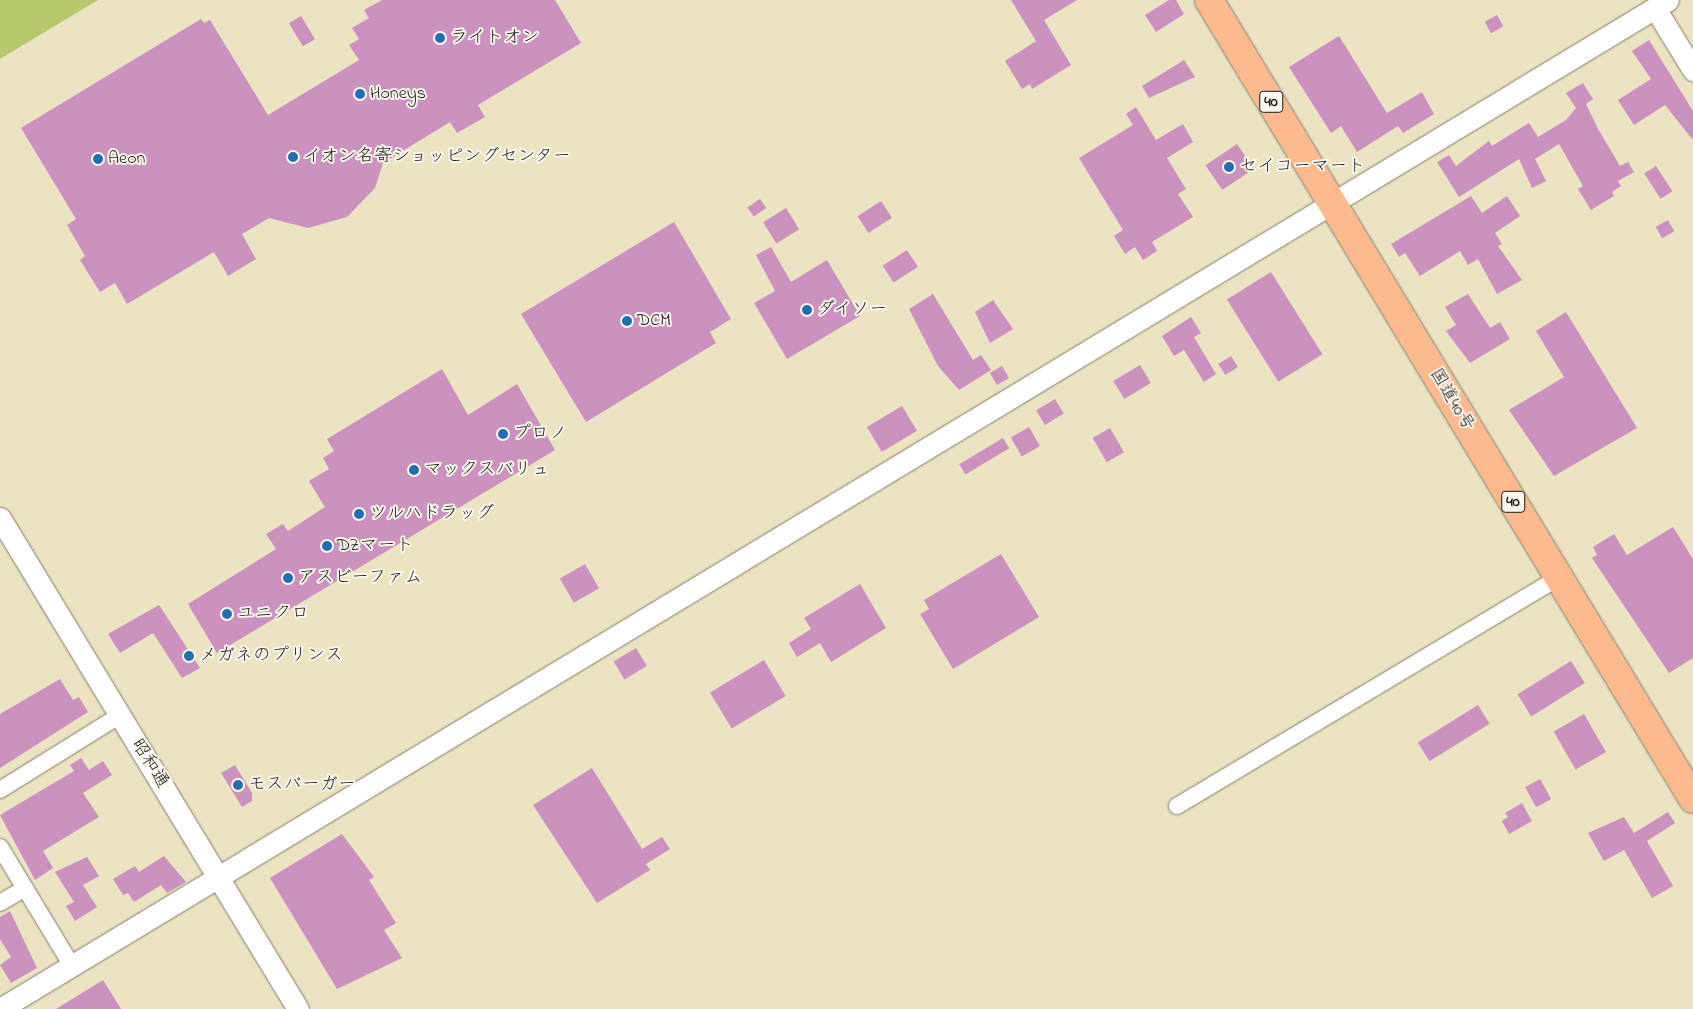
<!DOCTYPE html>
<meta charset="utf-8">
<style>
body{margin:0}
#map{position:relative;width:1693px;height:1009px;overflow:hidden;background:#ebe3c2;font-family:"Indie Flower","Klee One",sans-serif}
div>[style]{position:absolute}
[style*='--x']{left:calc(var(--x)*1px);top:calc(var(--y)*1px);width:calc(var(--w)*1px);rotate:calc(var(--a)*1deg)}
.green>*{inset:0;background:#b7c96d}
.building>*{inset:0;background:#cb92c0;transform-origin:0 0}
.roads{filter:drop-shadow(0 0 1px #84806f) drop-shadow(0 0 1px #84806f)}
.minor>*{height:16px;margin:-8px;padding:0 8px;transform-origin:8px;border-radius:8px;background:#fff}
.tertiary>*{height:21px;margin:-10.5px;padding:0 10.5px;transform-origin:10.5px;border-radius:10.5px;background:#fff}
.trunk>*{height:28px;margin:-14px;padding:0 14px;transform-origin:14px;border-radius:14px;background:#fcba8e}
.dots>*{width:14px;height:14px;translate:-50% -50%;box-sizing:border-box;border:2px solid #fbf7ec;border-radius:50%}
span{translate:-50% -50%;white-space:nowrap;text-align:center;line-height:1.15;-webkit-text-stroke:4px #fbf7ec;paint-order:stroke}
.shield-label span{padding:1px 4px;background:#fbf7ec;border:1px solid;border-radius:4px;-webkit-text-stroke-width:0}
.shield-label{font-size:16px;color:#1c1c1c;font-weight:700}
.poi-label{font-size:18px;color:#1c1c1c}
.left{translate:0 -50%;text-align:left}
.street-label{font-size:18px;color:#1c1c1c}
</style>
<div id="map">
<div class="green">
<div style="clip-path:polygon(0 0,98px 0,0 59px)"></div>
</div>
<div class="building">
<div style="clip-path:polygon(382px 0,555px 0,581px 43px,478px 105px,485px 117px,457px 133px,450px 122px,383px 163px,375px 188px,347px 217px,308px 228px,269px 218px,242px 234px,256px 259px,228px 276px,214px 252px,127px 304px,115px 283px,100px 292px,80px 260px,85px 256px,67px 225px,76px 219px,21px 128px,201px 19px,204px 23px,210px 20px,268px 115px,359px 60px,349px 45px,359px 39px,352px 28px,369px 18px,364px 10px)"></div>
<div style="clip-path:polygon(1011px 0,1077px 0,1044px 20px,1071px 65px,1032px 89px,1030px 84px,1022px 89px,1005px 61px,1036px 41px)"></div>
<div style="clip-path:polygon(1169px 0,1176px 0,1184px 14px,1156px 32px,1145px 15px)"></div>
<div style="left:1497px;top:15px;width:13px;height:14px;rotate:61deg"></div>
<div style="left:301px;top:16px;width:27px;height:14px;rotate:59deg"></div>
<div style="clip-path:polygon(1339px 36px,1387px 113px,1422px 92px,1434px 114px,1403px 133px,1398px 126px,1357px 152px,1341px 126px,1331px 133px,1289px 67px)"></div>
<div style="clip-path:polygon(1649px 40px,1693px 111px,1693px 140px,1665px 105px,1634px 125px,1618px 100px,1651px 79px,1632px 51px)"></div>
<div style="clip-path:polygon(1184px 60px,1195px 77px,1149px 98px,1142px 86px)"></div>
<div style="clip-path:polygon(1583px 83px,1593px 99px,1586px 104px,1597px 127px,1620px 166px,1628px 162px,1634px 172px,1618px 181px,1621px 186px,1612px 192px,1614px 196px,1591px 210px,1578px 189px,1583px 186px,1559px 144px,1535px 159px,1546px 181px,1532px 188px,1519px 159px,1459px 197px,1437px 162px,1449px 155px,1456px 166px,1489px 141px,1492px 146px,1529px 123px,1538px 137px,1566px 120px,1576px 108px,1566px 93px)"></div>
<div style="clip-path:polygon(1136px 107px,1156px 140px,1183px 124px,1193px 142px,1167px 158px,1186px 189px,1178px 194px,1193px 217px,1152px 242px,1157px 251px,1143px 260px,1135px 247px,1125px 254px,1114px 236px,1123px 230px,1079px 158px,1133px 125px,1126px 114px)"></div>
<div style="left:1237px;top:144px;width:30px;height:38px;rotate:56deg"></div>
<div style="left:1656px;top:166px;width:30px;height:14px;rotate:57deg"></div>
<div style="clip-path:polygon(1471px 196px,1482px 213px,1507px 196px,1520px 216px,1495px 233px,1502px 244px,1498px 246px,1522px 280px,1497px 294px,1478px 259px,1468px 265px,1460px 251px,1420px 276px,1405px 253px,1399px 257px,1391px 244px)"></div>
<div style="left:760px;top:199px;width:11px;height:15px;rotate:56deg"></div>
<div style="left:881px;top:201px;width:20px;height:28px;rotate:57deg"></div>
<div style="left:786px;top:208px;width:25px;height:27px;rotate:58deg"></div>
<div style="left:1668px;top:220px;width:13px;height:14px;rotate:61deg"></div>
<div style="clip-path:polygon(674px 222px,731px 319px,710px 332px,716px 343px,586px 422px,521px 314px)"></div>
<div style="clip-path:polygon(771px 247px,791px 282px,827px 260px,860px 316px,787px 359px,754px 303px,775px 291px,756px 255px)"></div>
<div style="left:907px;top:250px;width:20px;height:29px;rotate:57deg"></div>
<div style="left:1271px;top:272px;width:97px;height:52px;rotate:58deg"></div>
<div style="clip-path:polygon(933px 294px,973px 360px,981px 355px,991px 370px,959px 390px,938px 366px,909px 309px)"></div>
<div style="clip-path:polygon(1468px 294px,1490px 328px,1500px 322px,1510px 339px,1470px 363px,1446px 331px,1456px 325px,1445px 307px)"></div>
<div style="clip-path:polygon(993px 300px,1013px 329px,990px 343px,975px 312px)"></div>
<div style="clip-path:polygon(1566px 312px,1637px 428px,1554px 476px,1509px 410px,1564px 377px,1536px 331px)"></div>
<div style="clip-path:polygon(1191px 317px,1201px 333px,1194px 337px,1216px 374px,1204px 382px,1184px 350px,1174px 356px,1162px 336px)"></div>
<div style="left:1231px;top:356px;width:13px;height:15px;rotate:58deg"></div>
<div style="left:1140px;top:365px;width:21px;height:31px;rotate:59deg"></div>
<div style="left:1002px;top:366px;width:14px;height:14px;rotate:60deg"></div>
<div style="clip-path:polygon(442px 369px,468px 415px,517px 384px,555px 450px,217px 653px,188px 604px,276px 549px,266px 534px,283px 524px,288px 531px,325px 507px,309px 481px,329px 469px,323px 458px,334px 451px,327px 439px)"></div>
<div style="left:1055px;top:399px;width:17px;height:22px;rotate:59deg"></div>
<div style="left:902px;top:406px;width:29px;height:41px;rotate:59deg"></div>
<div style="left:1029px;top:427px;width:22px;height:21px;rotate:60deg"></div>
<div style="left:1110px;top:428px;width:28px;height:20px;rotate:60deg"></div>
<div style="left:1003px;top:438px;width:12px;height:51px;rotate:59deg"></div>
<div style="clip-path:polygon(1673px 527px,1693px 559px,1693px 658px,1669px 673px,1592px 558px,1597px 555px,1593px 547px,1614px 534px,1627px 555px)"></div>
<div style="clip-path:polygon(1001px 554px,1039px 617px,953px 669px,920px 614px,929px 609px,924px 600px)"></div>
<div style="left:585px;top:564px;width:28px;height:29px;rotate:60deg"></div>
<div style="clip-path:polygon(860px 584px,886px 628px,831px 662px,820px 643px,797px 657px,789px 643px,811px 629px,804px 618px)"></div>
<div style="clip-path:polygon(159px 605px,200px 668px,182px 678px,153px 633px,120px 653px,108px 634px)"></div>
<div style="left:636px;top:648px;width:21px;height:26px;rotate:59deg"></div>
<div style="left:764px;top:660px;width:42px;height:63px;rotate:59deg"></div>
<div style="left:1571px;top:661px;width:26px;height:63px;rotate:58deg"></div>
<div style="clip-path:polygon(60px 679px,73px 700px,79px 697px,88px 712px,0 768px,0 714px)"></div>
<div style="left:1478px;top:705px;width:22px;height:71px;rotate:58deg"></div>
<div style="left:1584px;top:714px;width:44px;height:35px;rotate:60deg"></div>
<div style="clip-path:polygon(81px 758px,89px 770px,103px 761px,112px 775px,83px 793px,99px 817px,43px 851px,53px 868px,35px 880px,0 815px,74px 771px,70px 765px)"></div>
<div style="clip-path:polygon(235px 765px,252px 793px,252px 801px,242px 807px,221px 773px)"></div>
<div style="clip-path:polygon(592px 768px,642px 849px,662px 837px,670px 849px,646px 864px,650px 870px,597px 903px,533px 805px)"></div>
<div style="left:1540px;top:779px;width:23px;height:17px;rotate:61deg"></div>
<div style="clip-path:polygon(1522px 803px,1532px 821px,1509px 834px,1502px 821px,1508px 817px,1505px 813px)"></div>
<div style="clip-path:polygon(1668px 812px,1675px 823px,1647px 841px,1673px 886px,1652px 898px,1624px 850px,1604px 861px,1588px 833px,1624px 817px,1634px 833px)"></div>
<div style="clip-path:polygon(342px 834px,374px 877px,369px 880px,396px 923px,384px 930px,402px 958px,337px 989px,270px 878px)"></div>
<div style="clip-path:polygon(164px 856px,186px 882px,167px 893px,161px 885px,134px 902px,128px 893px,123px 895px,113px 879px,135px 866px,139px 872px)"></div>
<div style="clip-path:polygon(87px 857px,99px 876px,83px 885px,97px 907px,75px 921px,66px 906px,74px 902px,55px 872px)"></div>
<div style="clip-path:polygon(10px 911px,37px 968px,11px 983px,0 965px,11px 957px,0 939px,0 917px)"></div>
<div style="clip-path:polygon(103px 980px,121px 1009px,56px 1009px)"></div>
</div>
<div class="roads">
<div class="minor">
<div style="--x:0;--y:790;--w:140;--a:-31.9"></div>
<div style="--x:1177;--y:806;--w:445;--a:-30.9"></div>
<div style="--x:0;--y:847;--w:139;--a:58.8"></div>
<div style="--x:0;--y:903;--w:29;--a:-31"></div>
</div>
<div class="tertiary">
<div style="--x:1655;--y:8;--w:73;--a:58.5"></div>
<div style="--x:0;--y:518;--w:574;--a:58.75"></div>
<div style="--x:0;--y:1009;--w:1949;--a:-31.17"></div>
</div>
<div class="trunk">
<div style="--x:1209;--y:0;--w:934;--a:58.79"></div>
</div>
</div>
<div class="dots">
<div style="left:440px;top:38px;background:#1f6fb2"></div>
<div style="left:360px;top:94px;background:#1f6fb2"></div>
<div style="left:293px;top:157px;background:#1f6fb2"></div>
<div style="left:98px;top:159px;background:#1f6fb2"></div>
<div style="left:1229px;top:167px;background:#1f6fb2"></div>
<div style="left:807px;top:310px;background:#1f6fb2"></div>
<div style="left:627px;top:321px;background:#1f6fb2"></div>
<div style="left:503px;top:434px;background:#1f6fb2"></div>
<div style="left:414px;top:470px;background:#1f6fb2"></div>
<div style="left:359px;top:514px;background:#1f6fb2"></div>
<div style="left:327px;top:546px;background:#1f6fb2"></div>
<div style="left:288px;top:578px;background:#1f6fb2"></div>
<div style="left:227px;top:614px;background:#1f6fb2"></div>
<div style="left:189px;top:656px;background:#1f6fb2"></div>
<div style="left:238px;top:785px;background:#1f6fb2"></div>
</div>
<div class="shield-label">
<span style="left:1271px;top:102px">40</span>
<span style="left:1513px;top:502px">40</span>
</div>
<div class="poi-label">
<span class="left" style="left:450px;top:38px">ライトオン</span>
<span class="left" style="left:370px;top:94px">Honeys</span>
<span class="left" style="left:303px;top:157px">イオン名寄ショッピングセンター</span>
<span class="left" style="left:108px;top:159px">Aeon</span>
<span class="left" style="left:1239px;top:167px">セイコーマート</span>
<span class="left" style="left:817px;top:310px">ダイソー</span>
<span class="left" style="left:637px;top:321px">DCM</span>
<span class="left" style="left:513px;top:434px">プロノ</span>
<span class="left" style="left:424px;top:470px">マックスバリュ</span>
<span class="left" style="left:369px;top:514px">ツルハドラッグ</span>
<span class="left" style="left:337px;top:546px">DZマート</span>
<span class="left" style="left:298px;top:578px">アスビーファム</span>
<span class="left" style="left:237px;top:614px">ユニクロ</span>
<span class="left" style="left:199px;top:656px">メガネのプリンス</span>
<span class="left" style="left:248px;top:785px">モスバーガー</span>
</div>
<div class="street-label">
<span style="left:1451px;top:400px;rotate:59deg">国道40号</span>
<span style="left:149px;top:764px;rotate:58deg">昭和通</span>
</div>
</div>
